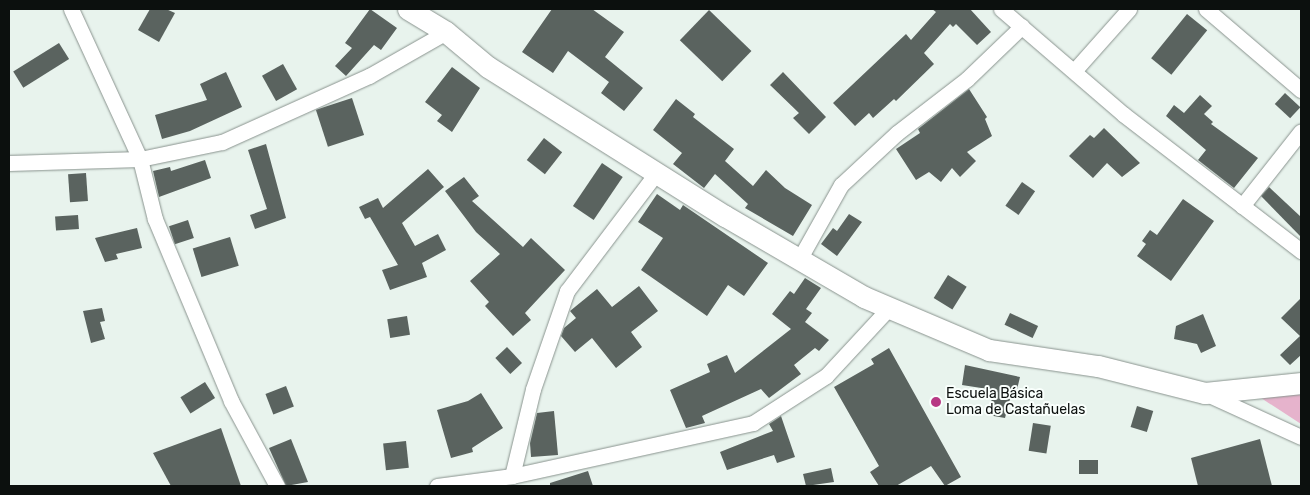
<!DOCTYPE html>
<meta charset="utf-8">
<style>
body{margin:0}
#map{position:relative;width:1310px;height:495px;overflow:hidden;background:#e8f3ed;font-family:Rubik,sans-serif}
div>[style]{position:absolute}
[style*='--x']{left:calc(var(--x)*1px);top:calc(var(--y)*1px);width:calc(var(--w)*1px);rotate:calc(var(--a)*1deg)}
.green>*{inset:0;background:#e6b3cc}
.building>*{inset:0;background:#5a635f;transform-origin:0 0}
.roads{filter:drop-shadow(0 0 1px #89938e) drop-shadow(0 0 1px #89938e)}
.street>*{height:15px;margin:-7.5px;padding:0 7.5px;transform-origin:7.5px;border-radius:7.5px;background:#fff}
.secondary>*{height:21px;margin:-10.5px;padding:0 10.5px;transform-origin:10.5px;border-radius:10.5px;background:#fff}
.dots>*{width:14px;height:14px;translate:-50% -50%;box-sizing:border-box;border:2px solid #f9fffc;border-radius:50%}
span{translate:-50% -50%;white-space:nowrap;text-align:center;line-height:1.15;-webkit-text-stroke:4px #f9fffc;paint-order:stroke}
.poi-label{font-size:14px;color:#0c100e}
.left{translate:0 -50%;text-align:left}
.frame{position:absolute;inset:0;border:10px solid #0c100e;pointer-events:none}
</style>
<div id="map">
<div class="green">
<div style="clip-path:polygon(1301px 388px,1301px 424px,1261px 398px)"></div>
</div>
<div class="building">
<div style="clip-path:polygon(150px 9px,166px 9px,175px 13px,159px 42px,138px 30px)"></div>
<div style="clip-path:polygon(370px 9px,397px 28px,381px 50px,374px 45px,346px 76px,335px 66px,352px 48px,345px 43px)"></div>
<div style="clip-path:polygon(552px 9px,592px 9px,624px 32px,605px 57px,643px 88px,624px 111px,601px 93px,609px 82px,568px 51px,553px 73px,522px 52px)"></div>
<div style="clip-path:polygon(932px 9px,970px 9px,991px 32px,977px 45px,956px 24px,953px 27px,950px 24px,924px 53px,934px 64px,896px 101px,894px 99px,873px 118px,869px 113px,855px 126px,833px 103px,906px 34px,911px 40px,936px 12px)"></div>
<div style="left:709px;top:10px;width:59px;height:42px;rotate:44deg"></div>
<div style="left:1187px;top:14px;width:26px;height:57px;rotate:39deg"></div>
<div style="left:59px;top:43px;width:19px;height:54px;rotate:58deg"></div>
<div style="left:283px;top:64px;width:29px;height:24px;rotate:61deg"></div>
<div style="clip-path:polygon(452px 67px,480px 88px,452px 132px,437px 121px,442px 115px,425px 102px)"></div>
<div style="clip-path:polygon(226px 72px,242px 107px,190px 131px,162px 139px,155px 115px,207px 100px,200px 84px)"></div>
<div style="clip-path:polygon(783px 72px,826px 117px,809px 134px,793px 118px,799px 113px,770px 85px)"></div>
<div style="clip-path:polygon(969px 89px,987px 117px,985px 119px,992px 136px,967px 152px,976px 161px,960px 177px,952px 168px,941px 182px,929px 172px,916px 180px,896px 149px,920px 133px,918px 129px)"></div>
<div style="left:1285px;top:93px;width:21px;height:15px;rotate:43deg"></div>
<div style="clip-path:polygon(1200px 95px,1212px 106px,1204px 114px,1213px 122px,1211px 124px,1258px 158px,1234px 188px,1198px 160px,1206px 150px,1166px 116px,1174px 105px,1184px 113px)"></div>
<div style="left:352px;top:98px;width:39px;height:38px;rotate:72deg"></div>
<div style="clip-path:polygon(676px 99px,695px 114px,693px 117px,734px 149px,725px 161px,753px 186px,766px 170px,785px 188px,812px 205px,793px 236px,745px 208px,748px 204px,715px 174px,704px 188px,673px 164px,682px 153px,653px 130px)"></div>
<div style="clip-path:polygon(1104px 128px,1140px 163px,1122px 177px,1107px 163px,1093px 178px,1069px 156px,1090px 135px,1094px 138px)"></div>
<div style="left:544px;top:138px;width:23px;height:28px;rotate:38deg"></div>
<div style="clip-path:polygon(266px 144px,286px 218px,255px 229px,250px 215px,267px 209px,248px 150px)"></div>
<div style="clip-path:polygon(205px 160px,211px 178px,159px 197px,153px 171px,170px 167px,171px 171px)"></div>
<div style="left:602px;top:163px;width:25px;height:52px;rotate:34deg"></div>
<div style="clip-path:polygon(428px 169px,444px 187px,402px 223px,415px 246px,438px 234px,446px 250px,422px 263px,427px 277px,390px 290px,382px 270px,398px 265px,370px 217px,365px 219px,359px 207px,378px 198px,383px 208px)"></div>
<div style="left:86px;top:173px;width:28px;height:18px;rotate:86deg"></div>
<div style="clip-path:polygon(464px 177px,479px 196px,472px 201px,523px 247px,531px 238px,565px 270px,525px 313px,531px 320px,513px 336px,485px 306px,489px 302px,470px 281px,500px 254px,476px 232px,445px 191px)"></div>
<div style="left:1022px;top:182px;width:16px;height:29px;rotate:35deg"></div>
<div style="clip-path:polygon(1269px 187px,1301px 217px,1301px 237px,1261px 196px)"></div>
<div style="clip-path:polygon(657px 194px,680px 210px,683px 205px,768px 263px,744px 296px,728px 285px,707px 316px,641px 270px,663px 238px,638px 222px)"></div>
<div style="clip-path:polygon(1183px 199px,1214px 221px,1171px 281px,1137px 256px,1146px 244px,1142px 241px,1150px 230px,1157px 235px)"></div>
<div style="clip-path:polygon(849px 214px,862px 222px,837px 256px,821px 244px,833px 228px,837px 231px)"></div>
<div style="left:78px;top:215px;width:14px;height:23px;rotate:86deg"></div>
<div style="left:188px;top:220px;width:19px;height:20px;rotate:72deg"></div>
<div style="clip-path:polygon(137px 228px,142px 248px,116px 254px,118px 259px,105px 262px,95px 238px)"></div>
<div style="left:230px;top:237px;width:30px;height:39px;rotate:73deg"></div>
<div style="left:948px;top:275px;width:22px;height:27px;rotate:32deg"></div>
<div style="clip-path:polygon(805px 278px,821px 288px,806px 309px,812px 313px,805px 322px,829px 340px,819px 351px,815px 348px,794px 365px,801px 374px,769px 398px,761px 389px,702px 416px,705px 423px,686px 428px,670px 390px,710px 372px,707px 364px,727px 355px,735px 373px,791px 329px,772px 314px,790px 291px,794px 294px)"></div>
<div style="clip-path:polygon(639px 286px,658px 311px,631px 332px,642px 347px,616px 368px,592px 338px,575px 352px,561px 336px,564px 328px,576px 318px,570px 311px,597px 289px,612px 307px)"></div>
<div style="clip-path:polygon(1301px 298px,1301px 355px,1290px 365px,1280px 355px,1300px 336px,1281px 318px)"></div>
<div style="clip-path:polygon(102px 308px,105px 321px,100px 322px,105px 339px,91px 343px,83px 311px)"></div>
<div style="left:1010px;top:313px;width:31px;height:13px;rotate:25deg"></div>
<div style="clip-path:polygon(1203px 314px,1216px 346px,1201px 353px,1197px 344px,1174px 339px,1176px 326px)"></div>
<div style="left:407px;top:316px;width:19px;height:20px;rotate:81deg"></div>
<div style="left:507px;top:347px;width:22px;height:16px;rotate:47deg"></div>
<div style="clip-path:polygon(889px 348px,961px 477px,945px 486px,931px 466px,896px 486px,879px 486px,870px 472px,879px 466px,834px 387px,874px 364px,871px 359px)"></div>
<div style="clip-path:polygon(965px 365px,1020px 377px,1015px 398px,1010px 399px,1005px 418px,988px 415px,994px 390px,962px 385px)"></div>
<div style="left:205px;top:382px;width:19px;height:29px;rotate:58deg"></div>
<div style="left:286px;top:386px;width:22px;height:22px;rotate:69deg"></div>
<div style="clip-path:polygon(481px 393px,503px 428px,472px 448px,473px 452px,451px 458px,437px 410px,468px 401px)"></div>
<div style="left:1137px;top:406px;width:17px;height:22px;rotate:17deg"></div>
<div style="clip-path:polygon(554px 411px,558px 455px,531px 457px,530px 443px,537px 413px)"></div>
<div style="clip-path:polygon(781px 416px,795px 457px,777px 463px,774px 455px,727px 470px,720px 452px,773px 431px,769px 424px)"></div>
<div style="left:1033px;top:423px;width:18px;height:28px;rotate:9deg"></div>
<div style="clip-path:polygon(221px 428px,241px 486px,171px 486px,153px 453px)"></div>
<div style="clip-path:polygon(291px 439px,308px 482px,286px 486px,269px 448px)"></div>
<div style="clip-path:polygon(1260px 439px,1272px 486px,1198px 486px,1191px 458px)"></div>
<div style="left:406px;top:441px;width:27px;height:23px;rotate:84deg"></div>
<div style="left:1079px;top:460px;width:19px;height:14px"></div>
<div style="clip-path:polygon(831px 468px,834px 482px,806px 486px,803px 474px)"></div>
<div style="clip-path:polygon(588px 471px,593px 486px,550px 486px,550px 483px)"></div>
</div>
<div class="roads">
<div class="street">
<div style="--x:71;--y:9;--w:165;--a:65.3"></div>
<div style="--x:140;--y:159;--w:62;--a:76"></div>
<div style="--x:155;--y:219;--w:197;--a:67.3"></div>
<div style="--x:231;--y:401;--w:97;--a:61.6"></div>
<div style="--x:1001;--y:9;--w:161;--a:40.7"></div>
<div style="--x:1123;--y:114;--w:225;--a:37.6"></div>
<div style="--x:1206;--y:9;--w:125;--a:40.5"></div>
<div style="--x:1074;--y:71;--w:83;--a:-48.4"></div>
<div style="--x:9;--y:163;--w:131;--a:-1.7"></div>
<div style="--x:140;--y:159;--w:84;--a:-11.7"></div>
<div style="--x:222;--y:142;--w:161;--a:-24.2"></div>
<div style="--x:369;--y:76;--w:89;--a:-29.7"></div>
<div style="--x:1242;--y:206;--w:95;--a:-51.8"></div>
<div style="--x:800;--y:258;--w:84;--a:-60.7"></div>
<div style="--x:841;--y:185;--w:76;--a:-42.9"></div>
<div style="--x:897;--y:133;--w:88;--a:-37.6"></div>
<div style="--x:967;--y:79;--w:76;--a:-43.9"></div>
<div style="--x:1207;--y:394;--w:103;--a:24.6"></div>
<div style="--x:512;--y:476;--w:89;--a:-76.4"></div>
<div style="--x:533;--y:389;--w:104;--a:-70.9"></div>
<div style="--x:567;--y:291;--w:149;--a:-52.9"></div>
<div style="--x:437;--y:486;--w:76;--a:-7.6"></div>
<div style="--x:512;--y:476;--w:247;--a:-12.4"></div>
<div style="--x:753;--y:423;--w:87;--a:-32.8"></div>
<div style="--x:826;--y:376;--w:93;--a:-47.2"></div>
</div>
<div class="secondary">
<div style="--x:408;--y:9;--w:44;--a:31.2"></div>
<div style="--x:446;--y:32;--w:55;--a:39.8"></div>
<div style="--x:488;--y:67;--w:280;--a:32.2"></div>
<div style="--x:725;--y:216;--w:161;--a:30.2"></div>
<div style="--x:864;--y:297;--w:136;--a:23"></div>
<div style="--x:989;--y:350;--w:110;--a:8.4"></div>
<div style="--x:1098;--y:366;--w:110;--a:14.2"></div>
<div style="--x:1205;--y:393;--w:97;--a:-5.9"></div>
</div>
</div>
<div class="dots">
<div style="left:936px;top:402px;background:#b73884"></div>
</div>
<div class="poi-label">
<span class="left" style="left:946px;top:402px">Escuela Básica<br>Loma de Castañuelas</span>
</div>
<div class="frame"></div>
</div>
